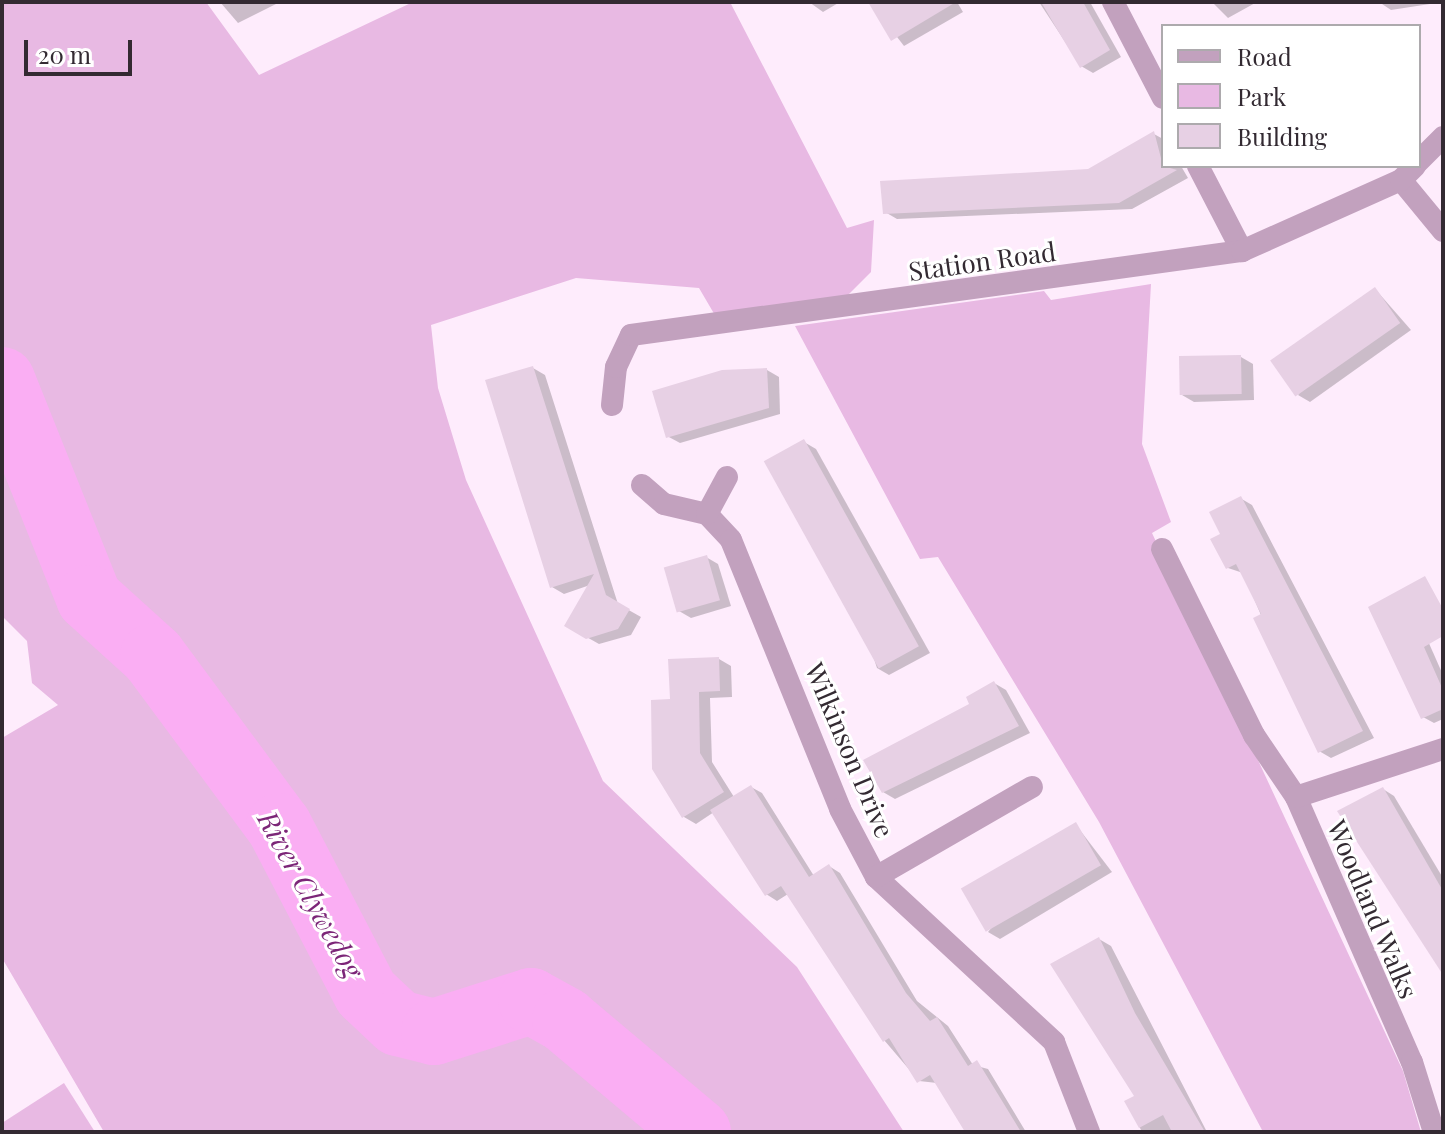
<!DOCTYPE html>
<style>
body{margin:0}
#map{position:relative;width:1445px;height:1134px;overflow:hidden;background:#feecfc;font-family:"Playfair Display",serif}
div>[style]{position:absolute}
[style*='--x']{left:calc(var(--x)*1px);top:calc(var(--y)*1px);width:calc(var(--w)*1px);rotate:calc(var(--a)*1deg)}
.green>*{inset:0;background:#e8b9e3}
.shadow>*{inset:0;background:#0003}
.river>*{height:66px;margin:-33px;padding:0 33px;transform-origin:33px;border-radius:33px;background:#faaef3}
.building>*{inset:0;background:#e7d0e4;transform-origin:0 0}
.minor>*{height:22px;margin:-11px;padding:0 11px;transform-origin:11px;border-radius:11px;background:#c2a1be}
span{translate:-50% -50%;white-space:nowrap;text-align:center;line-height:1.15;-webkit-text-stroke:6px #fff;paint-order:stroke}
.street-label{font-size:26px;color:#332a32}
.water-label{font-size:28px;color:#7c2678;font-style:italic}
.frame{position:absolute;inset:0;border:4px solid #332a32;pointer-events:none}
.legend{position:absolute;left:1161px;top:24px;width:260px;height:144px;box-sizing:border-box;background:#fff;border:2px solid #adaaad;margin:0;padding:10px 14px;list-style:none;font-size:24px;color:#332a32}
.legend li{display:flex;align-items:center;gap:16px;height:40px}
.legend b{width:40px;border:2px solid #adaaad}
.scale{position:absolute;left:24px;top:40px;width:108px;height:36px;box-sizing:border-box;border:4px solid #332a32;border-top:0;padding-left:10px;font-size:24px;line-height:28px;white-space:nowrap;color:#332a32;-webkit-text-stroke:6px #fff;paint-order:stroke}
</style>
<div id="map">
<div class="green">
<div style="clip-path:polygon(evenodd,2px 2px,206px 2px,259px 75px,413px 2px,730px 2px,847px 228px,874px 220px,871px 272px,842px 301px,716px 317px,699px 288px,576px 278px,431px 325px,438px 388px,466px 480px,603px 781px,797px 967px,904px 1132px,104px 1132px,2px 958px,2px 738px,58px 705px,32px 683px,27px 641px,2px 616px,2px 2px,89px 581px,104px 604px,143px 634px,167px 639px,170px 656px,236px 750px,225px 774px,206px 735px,173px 717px,158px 685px,78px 599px,89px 581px)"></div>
<div style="clip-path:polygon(1151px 284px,1142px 444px,1171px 522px,1152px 533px,1403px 1071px,1421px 1132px,1262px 1130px,1099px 822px,938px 557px,920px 559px,795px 326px,1044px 291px,1051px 300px)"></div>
<div style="clip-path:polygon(64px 1083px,95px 1132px,2px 1132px,2px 1123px)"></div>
</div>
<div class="shadow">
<div style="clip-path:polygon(220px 2px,280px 2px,238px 23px)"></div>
<div style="clip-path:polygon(809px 2px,840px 2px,823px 12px)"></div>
<div style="clip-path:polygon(870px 2px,957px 2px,963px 12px,904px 46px)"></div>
<div style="clip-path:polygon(1039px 2px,1090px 2px,1121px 57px,1093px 73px,1081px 66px)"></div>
<div style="clip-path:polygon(1212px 2px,1257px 2px,1228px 18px)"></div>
<div style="clip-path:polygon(1443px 2px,1391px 10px,1379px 2px)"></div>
<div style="clip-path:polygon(1154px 134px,1163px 139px,1163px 166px,1181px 166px,1188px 178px,1132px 209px,897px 219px,885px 212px,1088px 171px)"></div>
<div style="clip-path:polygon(1376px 290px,1411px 330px,1310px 402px,1298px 395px)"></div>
<div style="clip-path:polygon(1241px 357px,1253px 364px,1254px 400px,1194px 402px,1182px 395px)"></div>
<div style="clip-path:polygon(533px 368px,545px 375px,618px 604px,641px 617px,631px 635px,599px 644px,567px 626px,590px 585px,564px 594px,552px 587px)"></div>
<div style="clip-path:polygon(767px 370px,779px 377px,780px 414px,680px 443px,667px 436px)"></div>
<div style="clip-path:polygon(804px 442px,816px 449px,930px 653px,889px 675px,877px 668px)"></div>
<div style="clip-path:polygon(1240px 498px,1252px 505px,1374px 738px,1331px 758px,1319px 751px,1243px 573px,1228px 568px)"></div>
<div style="clip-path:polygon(706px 557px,718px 564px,731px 606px,691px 618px,679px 611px)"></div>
<div style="clip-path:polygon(1409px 598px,1443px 675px,1443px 719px,1434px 723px,1423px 717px)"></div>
<div style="clip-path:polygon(719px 659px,731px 666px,732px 697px,710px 698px,712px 762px,734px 797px,751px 787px,762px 793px,814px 876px,829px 866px,840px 873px,917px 1001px,948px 1026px,973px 1065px,988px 1069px,1026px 1132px,967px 1132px,937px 1083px,919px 1081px,884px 1040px,788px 894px,777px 901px,766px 894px,714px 812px,696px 824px,684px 817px,672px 701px)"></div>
<div style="clip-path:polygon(994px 683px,1006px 690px,1030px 733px,895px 799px,883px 792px)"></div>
<div style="clip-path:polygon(1383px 789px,1394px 796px,1443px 878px,1443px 972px)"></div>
<div style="clip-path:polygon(1076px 825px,1112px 872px,1000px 939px,988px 932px)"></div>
<div style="clip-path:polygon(1099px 939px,1111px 946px,1207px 1132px,1142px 1132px,1127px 1102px,1137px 1097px)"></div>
</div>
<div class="river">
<div style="--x:2;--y:380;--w:235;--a:68.2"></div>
<div style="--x:89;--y:598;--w:86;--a:42.2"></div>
<div style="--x:153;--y:656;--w:212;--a:53.5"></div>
<div style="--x:279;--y:826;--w:188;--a:62.5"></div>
<div style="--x:366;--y:993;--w:44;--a:43.2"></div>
<div style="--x:398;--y:1023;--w:37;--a:14"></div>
<div style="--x:434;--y:1032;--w:102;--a:-17.7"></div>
<div style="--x:531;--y:1001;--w:39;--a:29"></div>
<div style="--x:565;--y:1020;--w:174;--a:40.1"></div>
</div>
<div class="building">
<div style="clip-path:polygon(868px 2px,956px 2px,891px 41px)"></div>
<div style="clip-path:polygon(1041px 2px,1083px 2px,1110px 50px,1080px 68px)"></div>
<div style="clip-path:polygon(1154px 131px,1163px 166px,1177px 170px,1119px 203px,883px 214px,880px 181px,1088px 169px)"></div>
<div style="left:1375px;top:287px;width:44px;height:128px;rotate:55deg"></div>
<div style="left:1241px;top:355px;width:39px;height:62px;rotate:89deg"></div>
<div style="clip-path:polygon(533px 366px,606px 595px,630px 609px,618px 629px,586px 639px,564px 626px,594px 574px,550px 588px,485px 380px)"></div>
<div style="clip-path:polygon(767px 368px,769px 408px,666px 438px,652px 391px,722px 370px)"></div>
<div style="left:804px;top:439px;width:237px;height:46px;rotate:61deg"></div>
<div style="clip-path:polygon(1241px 496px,1363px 731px,1318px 753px,1253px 618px,1261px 614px,1236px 564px,1226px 569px,1210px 539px,1220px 534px,1209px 512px)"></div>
<div style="left:707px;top:555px;width:47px;height:45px;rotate:74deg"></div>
<div style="clip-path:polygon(1425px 576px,1443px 609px,1443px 636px,1424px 647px,1443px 690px,1443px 709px,1421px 719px,1368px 607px)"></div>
<div style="clip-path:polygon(719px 657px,720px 691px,699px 692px,700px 753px,724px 792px,682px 818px,652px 769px,651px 700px,670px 699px,668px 659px)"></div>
<div style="clip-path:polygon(994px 681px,1019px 726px,882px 793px,863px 760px,969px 704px,966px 697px)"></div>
<div style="clip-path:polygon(751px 785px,809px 877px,829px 864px,906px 993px,930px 1021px,937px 1017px,968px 1066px,977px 1060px,1021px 1132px,965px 1132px,930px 1075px,917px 1083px,889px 1038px,883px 1042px,781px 886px,765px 896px,710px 810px)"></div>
<div style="clip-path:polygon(1383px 787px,1443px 891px,1443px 975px,1337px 811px)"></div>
<div style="left:1076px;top:822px;width:50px;height:133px;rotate:60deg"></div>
<div style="clip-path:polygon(1099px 937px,1135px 1013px,1205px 1132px,1172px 1132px,1163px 1115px,1139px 1128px,1124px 1101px,1134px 1096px,1050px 964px)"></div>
</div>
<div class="minor">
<div style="--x:1113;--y:2;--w:108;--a:62.5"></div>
<div style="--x:1419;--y:161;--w:34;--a:-45"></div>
<div style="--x:1198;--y:166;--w:96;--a:62.6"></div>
<div style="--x:1401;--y:180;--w:66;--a:50.5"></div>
<div style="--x:612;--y:405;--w:38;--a:-84"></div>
<div style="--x:616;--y:367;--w:35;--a:-65"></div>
<div style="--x:631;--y:335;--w:617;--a:-7.83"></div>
<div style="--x:1242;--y:251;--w:174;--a:-24.1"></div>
<div style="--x:1401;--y:180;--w:20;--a:-45"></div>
<div style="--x:642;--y:485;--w:29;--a:41"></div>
<div style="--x:664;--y:504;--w:44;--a:13.1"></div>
<div style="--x:707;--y:514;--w:35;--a:47"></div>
<div style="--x:731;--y:540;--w:290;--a:67.9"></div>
<div style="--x:840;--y:809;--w:77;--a:62.1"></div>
<div style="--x:876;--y:877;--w:243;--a:42.8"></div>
<div style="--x:1054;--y:1042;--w:97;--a:68.7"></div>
<div style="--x:707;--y:514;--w:42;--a:-61.6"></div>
<div style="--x:1162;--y:549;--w:208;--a:63.7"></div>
<div style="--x:1254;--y:735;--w:75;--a:55.9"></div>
<div style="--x:1296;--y:797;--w:289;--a:66.4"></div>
<div style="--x:1412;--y:1062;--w:73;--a:72.6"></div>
<div style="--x:1296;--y:797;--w:155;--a:-18.1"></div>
<div style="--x:876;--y:877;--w:180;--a:-30"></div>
</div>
<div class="street-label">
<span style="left:982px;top:261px;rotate:-8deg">Station Road</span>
<span style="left:850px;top:750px;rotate:67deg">Wilkinson Drive</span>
<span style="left:1373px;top:909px;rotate:67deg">Woodland Walks</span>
</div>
<div class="water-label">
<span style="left:311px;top:894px;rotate:61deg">River Clywedog</span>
</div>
<div class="frame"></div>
<ul class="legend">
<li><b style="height:10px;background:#c2a1be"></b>Road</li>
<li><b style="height:22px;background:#e8b9e3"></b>Park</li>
<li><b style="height:22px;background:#e7d0e4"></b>Building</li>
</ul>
<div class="scale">20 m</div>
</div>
